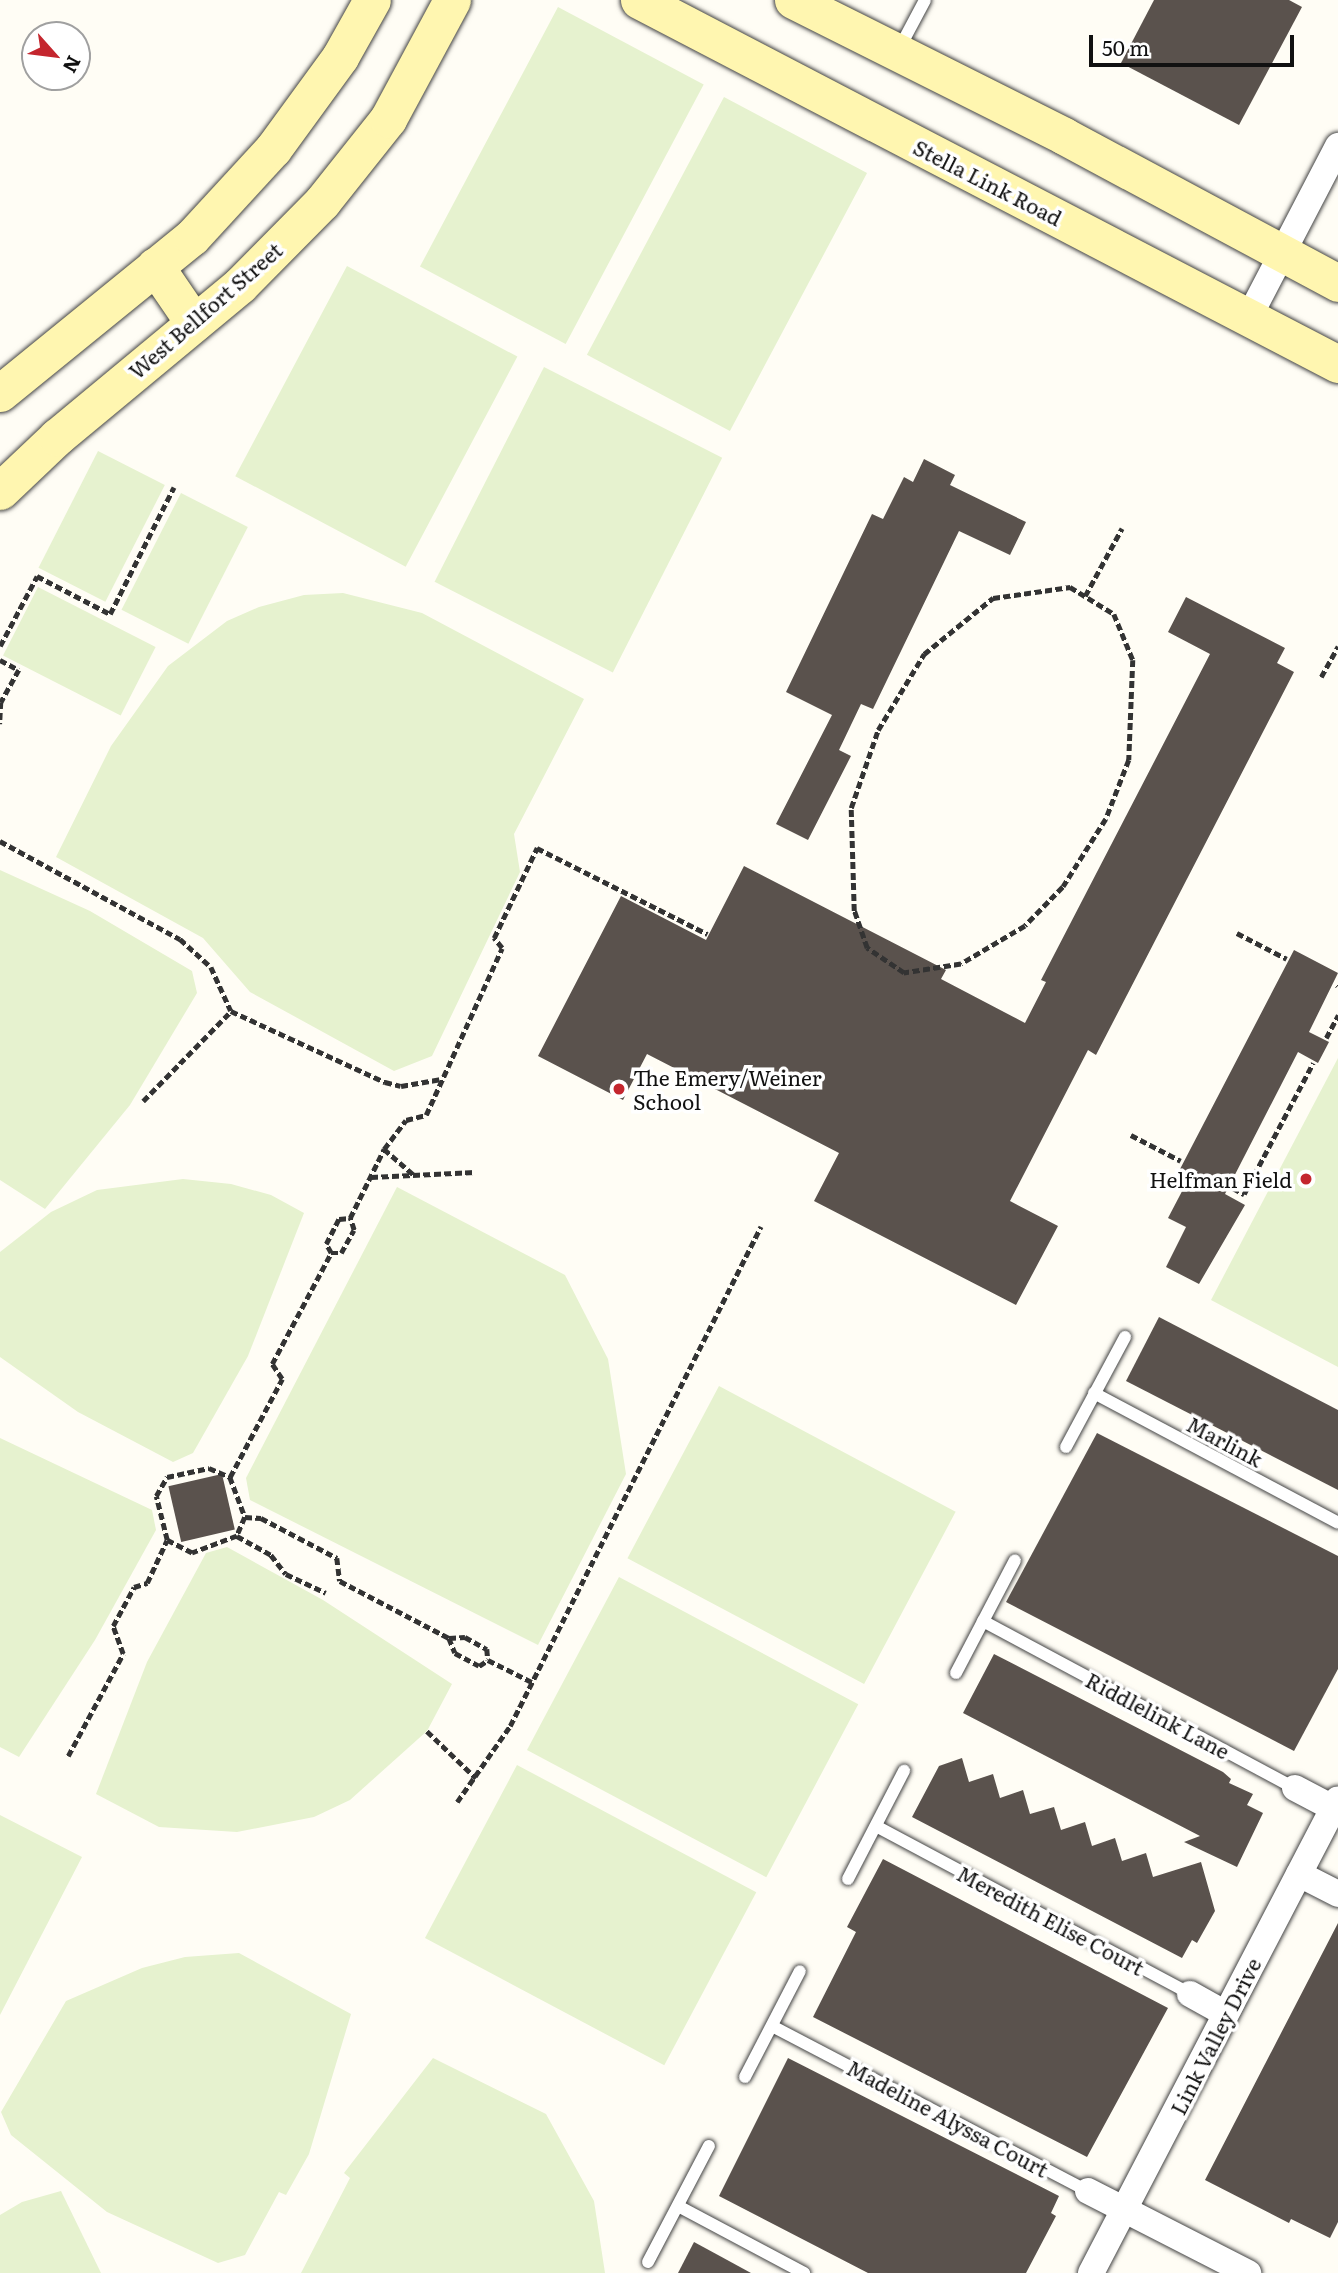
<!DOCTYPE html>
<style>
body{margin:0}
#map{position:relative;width:1338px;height:2273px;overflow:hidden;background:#fffdf5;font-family:Literata,serif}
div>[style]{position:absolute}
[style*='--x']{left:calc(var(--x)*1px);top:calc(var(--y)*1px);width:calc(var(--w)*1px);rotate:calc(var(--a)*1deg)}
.pitch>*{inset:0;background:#e6f2cf;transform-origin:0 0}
.building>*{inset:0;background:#5a524d;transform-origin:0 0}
.path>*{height:4.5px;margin-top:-2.25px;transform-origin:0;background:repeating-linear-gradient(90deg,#333 0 7px,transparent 0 10.5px)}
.roads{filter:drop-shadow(0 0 2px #444) drop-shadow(0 0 2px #444)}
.lane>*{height:12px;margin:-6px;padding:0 6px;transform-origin:6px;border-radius:6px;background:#fff}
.street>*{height:26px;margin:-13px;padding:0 13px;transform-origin:13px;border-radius:13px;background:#fff}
.secondary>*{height:37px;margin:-18.5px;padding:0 18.5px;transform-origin:18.5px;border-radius:18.5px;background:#fff6b0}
.dots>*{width:19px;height:19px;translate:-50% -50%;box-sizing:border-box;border:4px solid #fff;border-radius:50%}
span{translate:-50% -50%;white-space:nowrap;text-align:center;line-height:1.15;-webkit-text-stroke:7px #fff;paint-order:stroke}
.street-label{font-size:21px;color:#111}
.poi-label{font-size:21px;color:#111}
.left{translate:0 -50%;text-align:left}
.right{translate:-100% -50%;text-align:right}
.north{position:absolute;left:21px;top:21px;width:70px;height:70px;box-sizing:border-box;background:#fff;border:2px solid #a0a0a0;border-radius:50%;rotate:118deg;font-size:19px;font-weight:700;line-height:28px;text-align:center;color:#111}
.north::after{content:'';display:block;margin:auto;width:24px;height:32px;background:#c4262e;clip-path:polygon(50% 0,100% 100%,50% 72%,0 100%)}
.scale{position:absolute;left:1089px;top:35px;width:205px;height:32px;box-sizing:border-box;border:4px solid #111;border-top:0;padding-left:9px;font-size:21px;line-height:24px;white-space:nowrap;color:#111;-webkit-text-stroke:5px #fff;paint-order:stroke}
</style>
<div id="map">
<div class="pitch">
<div style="left:558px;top:7px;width:165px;height:294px;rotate:28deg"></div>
<div style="left:724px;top:97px;width:162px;height:292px;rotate:28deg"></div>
<div style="left:347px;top:266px;width:193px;height:238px;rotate:28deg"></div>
<div style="left:544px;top:367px;width:200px;height:241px;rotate:27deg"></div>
<div style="left:98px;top:451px;width:75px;height:131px;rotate:27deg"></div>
<div style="left:181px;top:493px;width:75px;height:131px;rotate:27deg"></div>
<div style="left:38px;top:587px;width:132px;height:77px;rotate:27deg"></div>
<div style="clip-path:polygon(343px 593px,422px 613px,584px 699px,514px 834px,520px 872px,432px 1056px,394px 1071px,250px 992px,203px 938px,56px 857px,111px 746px,168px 666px,227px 621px,259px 607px,304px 595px)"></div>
<div style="clip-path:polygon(0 870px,90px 911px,192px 971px,197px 993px,130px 1105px,45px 1209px,0 1180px)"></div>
<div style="clip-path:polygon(1338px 1058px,1338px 1367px,1211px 1300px)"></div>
<div style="clip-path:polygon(183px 1179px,231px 1184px,271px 1195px,304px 1213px,248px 1356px,193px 1453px,173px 1462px,78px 1412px,0 1357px,0 1252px,51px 1212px,97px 1190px)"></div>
<div style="clip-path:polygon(397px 1187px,565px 1275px,608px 1359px,626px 1474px,538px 1645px,250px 1500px,246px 1478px)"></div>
<div style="left:719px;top:1386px;width:268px;height:195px;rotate:28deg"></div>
<div style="clip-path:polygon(0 1438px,152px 1510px,156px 1530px,95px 1640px,19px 1757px,0 1747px)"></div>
<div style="clip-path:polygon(227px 1547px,323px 1600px,452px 1684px,427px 1731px,350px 1800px,314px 1817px,237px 1832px,159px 1827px,96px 1794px,147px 1662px,206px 1553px)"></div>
<div style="left:619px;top:1577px;width:271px;height:196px;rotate:28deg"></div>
<div style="left:517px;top:1765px;width:271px;height:196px;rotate:28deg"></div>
<div style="clip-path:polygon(0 1815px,82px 1857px,0 2015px)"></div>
<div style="clip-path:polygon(239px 1953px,351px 2014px,309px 2154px,286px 2195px,279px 2192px,245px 2255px,218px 2263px,107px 2212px,11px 2135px,1px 2112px,66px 2001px,142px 1968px,185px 1957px)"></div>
<div style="clip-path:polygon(433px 2058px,546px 2114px,594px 2201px,605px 2273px,301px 2273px,350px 2178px,344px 2173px)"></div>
<div style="clip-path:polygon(61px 2191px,101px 2273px,0 2273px,0 2215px,22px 2202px)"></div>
</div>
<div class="building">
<div style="clip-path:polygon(1154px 0,1289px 0,1302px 7px,1239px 125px,1121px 63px)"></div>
<div style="clip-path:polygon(924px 459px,955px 475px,950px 485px,1026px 522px,1010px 555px,959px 531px,873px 709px,861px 704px,839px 750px,851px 756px,808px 840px,776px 824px,832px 715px,786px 692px,872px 514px,883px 519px,904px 477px,913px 482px)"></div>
<div style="clip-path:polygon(1186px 597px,1285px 648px,1277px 663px,1294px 672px,1096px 1055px,1088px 1050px,1010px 1201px,1058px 1226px,1016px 1305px,814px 1201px,839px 1153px,647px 1054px,623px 1100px,538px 1056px,621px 896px,706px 940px,744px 866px,946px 970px,941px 979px,1025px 1023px,1046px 982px,1041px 980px,1210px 654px,1168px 632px)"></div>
<div style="clip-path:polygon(1294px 950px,1338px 973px,1309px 1032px,1329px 1042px,1318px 1063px,1298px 1052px,1225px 1194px,1245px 1205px,1199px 1284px,1166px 1267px,1186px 1227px,1168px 1218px,1190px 1176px,1179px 1171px)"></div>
<div style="clip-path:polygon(1159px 1317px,1338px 1410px,1338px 1490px,1126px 1381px)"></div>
<div style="clip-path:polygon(1097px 1433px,1338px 1556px,1338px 1669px,1294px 1751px,1006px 1602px)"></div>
<div style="left:222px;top:1474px;width:57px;height:55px;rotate:77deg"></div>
<div style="clip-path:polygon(994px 1654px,1223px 1772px,1231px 1779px,1229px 1783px,1253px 1794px,1247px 1805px,1263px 1813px,1237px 1867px,1184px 1842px,1200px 1836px,963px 1713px)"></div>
<div style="clip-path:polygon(962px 1758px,969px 1782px,993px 1774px,1000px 1798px,1023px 1790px,1030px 1814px,1054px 1807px,1061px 1830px,1085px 1822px,1092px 1846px,1115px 1838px,1122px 1861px,1146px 1853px,1153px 1877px,1201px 1862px,1215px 1911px,1197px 1943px,1192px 1940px,1182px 1958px,912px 1817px,939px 1766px)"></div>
<div style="clip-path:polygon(883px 1859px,1168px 2008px,1087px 2157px,813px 2017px,856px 1932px,847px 1927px)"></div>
<div style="clip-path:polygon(1338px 1923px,1338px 2222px,1330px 2238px,1291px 2219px,1289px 2223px,1205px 2180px)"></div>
<div style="clip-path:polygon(788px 2058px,1059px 2196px,1051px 2213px,1056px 2216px,1026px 2273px,868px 2273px,719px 2196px)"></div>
<div style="clip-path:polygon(694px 2242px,718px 2255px,751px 2273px,678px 2273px)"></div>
</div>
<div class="path">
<div style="--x:1070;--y:587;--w:52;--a:31.5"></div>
<div style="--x:1114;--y:614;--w:50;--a:67.6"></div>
<div style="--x:1133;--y:660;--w:100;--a:92.3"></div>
<div style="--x:1129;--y:760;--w:63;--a:111.3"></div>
<div style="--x:1106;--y:819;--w:80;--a:122.3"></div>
<div style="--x:1063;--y:887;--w:54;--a:134.3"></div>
<div style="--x:1025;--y:926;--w:74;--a:149.3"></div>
<div style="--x:961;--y:964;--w:58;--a:171"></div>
<div style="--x:904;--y:973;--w:45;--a:-146"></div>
<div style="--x:867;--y:948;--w:39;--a:-109"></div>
<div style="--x:854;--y:911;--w:103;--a:-91.7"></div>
<div style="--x:851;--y:808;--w:83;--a:-70.9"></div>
<div style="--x:878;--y:730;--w:89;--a:-58.8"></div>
<div style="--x:924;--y:654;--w:89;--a:-39.1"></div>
<div style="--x:993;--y:598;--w:78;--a:-8.1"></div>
<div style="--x:1085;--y:596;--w:77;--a:-61.4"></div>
<div style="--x:0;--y:646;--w:79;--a:-62.1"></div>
<div style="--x:37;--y:576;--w:82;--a:27.5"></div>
<div style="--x:110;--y:614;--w:142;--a:-63.3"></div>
<div style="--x:0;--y:660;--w:21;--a:28"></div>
<div style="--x:19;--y:670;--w:37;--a:119"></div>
<div style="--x:1;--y:702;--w:22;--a:93"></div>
<div style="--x:1321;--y:677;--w:35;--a:-61"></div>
<div style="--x:0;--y:841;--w:205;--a:28.6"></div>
<div style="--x:180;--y:939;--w:42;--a:42.1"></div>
<div style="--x:211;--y:967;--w:48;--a:65.6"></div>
<div style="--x:1237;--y:933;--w:56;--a:27.5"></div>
<div style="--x:1337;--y:985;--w:1;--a:45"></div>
<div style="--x:1326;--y:1038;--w:26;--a:-62"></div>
<div style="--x:143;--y:1101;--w:126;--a:-45.6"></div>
<div style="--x:231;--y:1011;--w:170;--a:24.8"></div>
<div style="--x:385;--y:1082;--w:16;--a:14"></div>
<div style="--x:401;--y:1086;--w:41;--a:-9.9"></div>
<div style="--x:1131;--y:1135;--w:56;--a:27.5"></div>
<div style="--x:384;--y:1149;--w:40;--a:41"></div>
<div style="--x:371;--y:1177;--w:104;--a:-2.8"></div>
<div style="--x:1233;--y:1188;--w:13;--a:29"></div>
<div style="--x:1244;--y:1194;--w:148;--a:-62.2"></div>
<div style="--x:331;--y:1253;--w:10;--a:-119"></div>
<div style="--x:326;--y:1244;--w:28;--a:-63"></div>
<div style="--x:339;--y:1219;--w:11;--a:-5"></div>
<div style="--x:230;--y:1477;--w:111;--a:-62"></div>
<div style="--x:282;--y:1379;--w:18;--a:-124"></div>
<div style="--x:272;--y:1364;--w:126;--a:-62"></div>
<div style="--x:331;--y:1253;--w:10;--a:0"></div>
<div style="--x:341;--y:1253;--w:26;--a:-61"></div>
<div style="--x:354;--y:1230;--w:13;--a:-108"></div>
<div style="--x:350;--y:1218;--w:77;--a:-63.8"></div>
<div style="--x:384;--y:1149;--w:36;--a:-53"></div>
<div style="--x:406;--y:1120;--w:21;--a:-14"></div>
<div style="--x:426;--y:1115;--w:183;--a:-65.5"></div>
<div style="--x:502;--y:948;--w:13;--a:-129"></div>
<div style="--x:494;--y:938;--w:100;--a:-64.5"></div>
<div style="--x:537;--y:848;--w:191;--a:26.8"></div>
<div style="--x:245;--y:1517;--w:21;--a:113"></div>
<div style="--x:237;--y:1536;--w:48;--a:159.3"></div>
<div style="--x:192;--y:1553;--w:28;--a:-153"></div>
<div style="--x:167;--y:1540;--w:45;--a:-104"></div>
<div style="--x:156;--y:1496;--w:22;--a:-60"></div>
<div style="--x:167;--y:1477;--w:43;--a:-12.1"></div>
<div style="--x:209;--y:1468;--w:23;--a:23"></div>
<div style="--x:230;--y:1477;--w:43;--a:69.4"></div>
<div style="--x:245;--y:1517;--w:16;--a:4"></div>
<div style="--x:261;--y:1518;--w:86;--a:27.8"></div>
<div style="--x:337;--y:1558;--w:23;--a:83"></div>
<div style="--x:340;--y:1581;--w:123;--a:27.6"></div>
<div style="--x:449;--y:1638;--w:16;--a:-4"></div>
<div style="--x:465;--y:1637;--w:25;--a:29"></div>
<div style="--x:487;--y:1649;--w:11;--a:85"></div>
<div style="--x:488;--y:1660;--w:49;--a:26.6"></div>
<div style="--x:237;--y:1536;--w:39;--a:29"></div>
<div style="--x:271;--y:1555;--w:24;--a:52"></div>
<div style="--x:286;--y:1574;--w:44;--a:25.4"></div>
<div style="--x:449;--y:1638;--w:16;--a:68"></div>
<div style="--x:455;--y:1653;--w:27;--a:28"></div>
<div style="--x:479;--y:1666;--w:11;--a:-34"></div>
<div style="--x:427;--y:1731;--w:68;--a:43.8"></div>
<div style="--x:68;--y:1756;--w:116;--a:-61.7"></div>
<div style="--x:123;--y:1654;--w:30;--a:-110"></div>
<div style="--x:113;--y:1626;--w:44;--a:-61.7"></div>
<div style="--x:134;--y:1587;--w:14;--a:-17"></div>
<div style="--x:147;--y:1583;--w:47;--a:-65.1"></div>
<div style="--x:457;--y:1802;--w:93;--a:-55.1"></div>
<div style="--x:510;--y:1726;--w:559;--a:-63.34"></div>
</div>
<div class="roads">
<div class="lane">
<div style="--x:899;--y:49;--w:55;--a:-62"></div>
<div style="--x:1094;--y:1393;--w:276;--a:28"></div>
<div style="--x:1066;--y:1447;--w:125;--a:-61.8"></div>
<div style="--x:983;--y:1621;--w:354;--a:28.2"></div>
<div style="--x:956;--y:1673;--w:127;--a:-62.4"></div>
<div style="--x:876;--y:1826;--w:356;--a:28.1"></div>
<div style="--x:848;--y:1879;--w:122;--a:-62.6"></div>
<div style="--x:772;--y:2026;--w:356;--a:27.6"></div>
<div style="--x:745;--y:2077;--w:119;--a:-62.6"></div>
<div style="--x:678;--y:2206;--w:143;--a:28"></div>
<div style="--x:648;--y:2262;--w:131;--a:-62.3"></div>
</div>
<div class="street">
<div style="--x:1249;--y:317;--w:193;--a:-62.5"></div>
<div style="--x:1295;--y:1788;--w:43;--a:27.8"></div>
<div style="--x:1299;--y:1874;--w:44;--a:27.1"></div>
<div style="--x:1190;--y:1994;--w:41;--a:29.1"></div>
<div style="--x:1088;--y:2191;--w:180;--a:27.1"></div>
<div style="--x:1091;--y:2273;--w:534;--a:-62.48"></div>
</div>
<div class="secondary">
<div style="--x:639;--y:0;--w:788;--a:27.51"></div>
<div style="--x:793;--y:0;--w:303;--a:26.6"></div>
<div style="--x:1064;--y:136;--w:311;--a:28.2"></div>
<div style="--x:155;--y:266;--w:69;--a:55.6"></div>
<div style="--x:0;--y:393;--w:247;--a:-39.1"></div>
<div style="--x:192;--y:237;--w:120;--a:-47.4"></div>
<div style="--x:273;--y:149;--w:114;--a:-53.9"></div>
<div style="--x:340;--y:57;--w:65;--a:-60.7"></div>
<div style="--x:0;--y:491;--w:79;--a:-43.5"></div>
<div style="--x:57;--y:437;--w:238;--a:-39.7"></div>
<div style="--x:240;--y:285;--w:117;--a:-45.3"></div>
<div style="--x:322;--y:202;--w:106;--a:-51.5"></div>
<div style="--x:388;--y:119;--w:135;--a:-61.7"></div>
</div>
</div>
<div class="dots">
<div style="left:619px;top:1089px;background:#c4262e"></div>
<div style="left:1306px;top:1179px;background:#c4262e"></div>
</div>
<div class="street-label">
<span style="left:988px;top:182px;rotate:27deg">Stella Link Road</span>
<span style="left:205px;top:310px;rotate:-41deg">West Bellfort Street</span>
<span style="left:1225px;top:1441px;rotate:28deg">Marlink</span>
<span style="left:1158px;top:1715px;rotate:28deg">Riddlelink Lane</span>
<span style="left:1051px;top:1920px;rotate:28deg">Meredith Elise Court</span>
<span style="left:1215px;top:2036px;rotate:-63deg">Link Valley Drive</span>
<span style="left:948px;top:2118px;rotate:28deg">Madeline Alyssa Court</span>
</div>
<div class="poi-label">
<span class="left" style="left:633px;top:1089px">The Emery/Weiner<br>School</span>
<span class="right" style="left:1292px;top:1179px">Helfman Field</span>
</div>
<div class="north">N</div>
<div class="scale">50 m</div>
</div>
